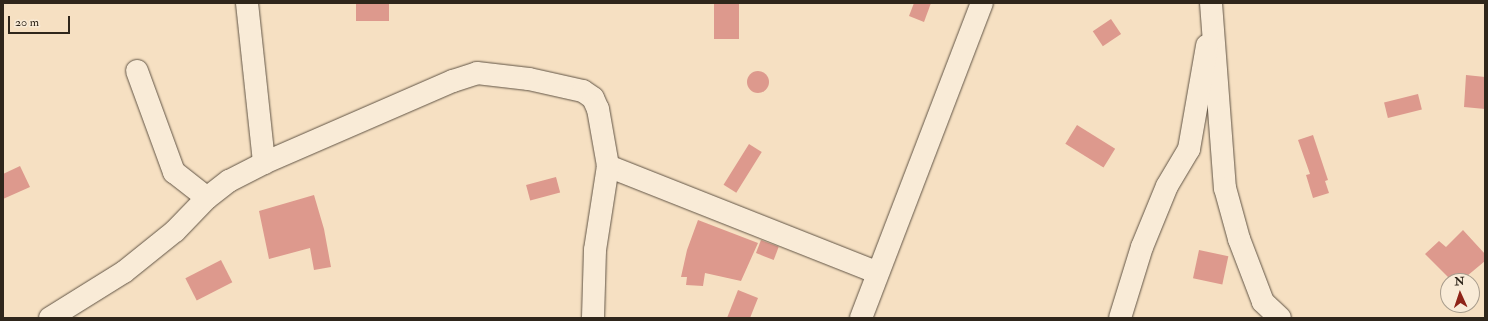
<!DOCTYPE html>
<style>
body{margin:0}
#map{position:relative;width:1488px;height:321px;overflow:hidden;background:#f6e0c2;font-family:"IM FELL Double Pica",serif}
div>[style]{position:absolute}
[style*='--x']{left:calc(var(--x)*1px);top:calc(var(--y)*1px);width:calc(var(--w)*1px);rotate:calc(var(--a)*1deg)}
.building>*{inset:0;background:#dd998d;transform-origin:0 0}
.round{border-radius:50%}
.roads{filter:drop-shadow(0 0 1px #615445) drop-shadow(0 0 1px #615445)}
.street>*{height:22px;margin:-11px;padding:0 11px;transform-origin:11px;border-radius:11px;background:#f9ebd7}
span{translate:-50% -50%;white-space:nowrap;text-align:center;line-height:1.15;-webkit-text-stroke:3.5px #f9ebd7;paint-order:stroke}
.frame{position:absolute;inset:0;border:4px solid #2f261b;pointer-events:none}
.north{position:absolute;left:1440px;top:273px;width:40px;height:40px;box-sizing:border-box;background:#f9ebd7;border:1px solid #a89c8c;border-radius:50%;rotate:357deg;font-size:11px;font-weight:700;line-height:16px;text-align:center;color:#2f261b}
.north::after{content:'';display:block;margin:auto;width:14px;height:18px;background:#8f2418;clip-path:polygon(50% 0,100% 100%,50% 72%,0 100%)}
.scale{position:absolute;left:8px;top:16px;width:62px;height:18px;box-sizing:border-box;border:2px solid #2f261b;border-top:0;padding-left:5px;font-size:12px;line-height:14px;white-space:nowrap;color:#2f261b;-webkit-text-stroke:3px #f9ebd7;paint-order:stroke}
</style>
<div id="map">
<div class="building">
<div style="left:356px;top:3px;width:33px;height:18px"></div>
<div style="left:714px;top:3px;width:25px;height:36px"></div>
<div style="clip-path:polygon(914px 3px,931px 3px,924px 22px,909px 16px)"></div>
<div style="left:1111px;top:19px;width:18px;height:22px;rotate:56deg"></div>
<div class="round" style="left:747px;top:71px;width:22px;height:22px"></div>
<div style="clip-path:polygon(1466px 75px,1485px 77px,1485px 109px,1464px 107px)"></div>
<div style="left:1418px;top:94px;width:16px;height:35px;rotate:76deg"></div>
<div style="left:1077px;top:125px;width:45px;height:22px;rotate:32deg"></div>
<div style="clip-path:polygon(1313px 135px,1328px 180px,1325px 181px,1329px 193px,1313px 198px,1306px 175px,1310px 174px,1298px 140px)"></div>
<div style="left:749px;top:144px;width:15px;height:48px;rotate:32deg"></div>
<div style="clip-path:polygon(20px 166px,30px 187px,3px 199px,3px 174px)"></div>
<div style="left:556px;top:177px;width:16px;height:31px;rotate:75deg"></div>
<div style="clip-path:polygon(314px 195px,324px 229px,331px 267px,314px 270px,310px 248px,269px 259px,259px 211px)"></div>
<div style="clip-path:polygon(698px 220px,758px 243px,741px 281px,705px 273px,703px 286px,686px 285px,687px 277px,681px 277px,687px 250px)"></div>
<div style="clip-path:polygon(1463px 230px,1485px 254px,1485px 261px,1461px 281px,1452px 281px,1425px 254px,1439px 241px,1446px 247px)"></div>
<div style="left:761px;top:240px;width:19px;height:14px;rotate:21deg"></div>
<div style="left:1199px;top:250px;width:30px;height:29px;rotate:12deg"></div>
<div style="left:221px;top:260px;width:25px;height:40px;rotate:63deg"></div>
<div style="clip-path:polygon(738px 290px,758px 298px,750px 318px,727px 318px)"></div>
</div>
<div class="roads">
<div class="street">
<div style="--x:247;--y:3;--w:161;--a:83.9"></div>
<div style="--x:1211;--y:3;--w:186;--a:85.7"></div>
<div style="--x:1225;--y:188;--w:53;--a:74.6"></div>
<div style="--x:1239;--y:239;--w:67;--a:69.1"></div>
<div style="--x:1263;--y:302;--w:23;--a:43"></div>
<div style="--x:137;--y:71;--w:108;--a:69.9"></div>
<div style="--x:174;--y:172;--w:42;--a:38.2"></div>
<div style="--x:608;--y:166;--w:290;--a:21.6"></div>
<div style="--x:50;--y:318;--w:87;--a:-31.9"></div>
<div style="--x:124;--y:272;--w:65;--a:-38.8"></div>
<div style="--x:175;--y:231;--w:46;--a:-45.9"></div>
<div style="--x:207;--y:198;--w:28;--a:-38"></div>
<div style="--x:229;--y:181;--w:39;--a:-27"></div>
<div style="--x:264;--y:163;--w:206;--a:-23.5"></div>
<div style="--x:453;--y:81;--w:25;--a:-18"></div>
<div style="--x:477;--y:73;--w:52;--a:6.6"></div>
<div style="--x:529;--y:79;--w:55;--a:12.5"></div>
<div style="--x:583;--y:91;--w:12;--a:35"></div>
<div style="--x:593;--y:98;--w:12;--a:66"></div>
<div style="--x:598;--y:109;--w:58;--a:80"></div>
<div style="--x:608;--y:166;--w:85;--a:98.8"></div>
<div style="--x:595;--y:250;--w:68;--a:91.7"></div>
<div style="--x:861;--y:318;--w:337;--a:-69"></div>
<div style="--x:1120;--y:318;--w:74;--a:-72.8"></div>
<div style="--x:1142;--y:247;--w:66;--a:-67.7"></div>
<div style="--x:1167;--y:186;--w:43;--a:-59.3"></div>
<div style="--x:1189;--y:149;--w:105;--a:-80.1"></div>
</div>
</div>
<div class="frame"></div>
<div class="north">N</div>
<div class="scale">20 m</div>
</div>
